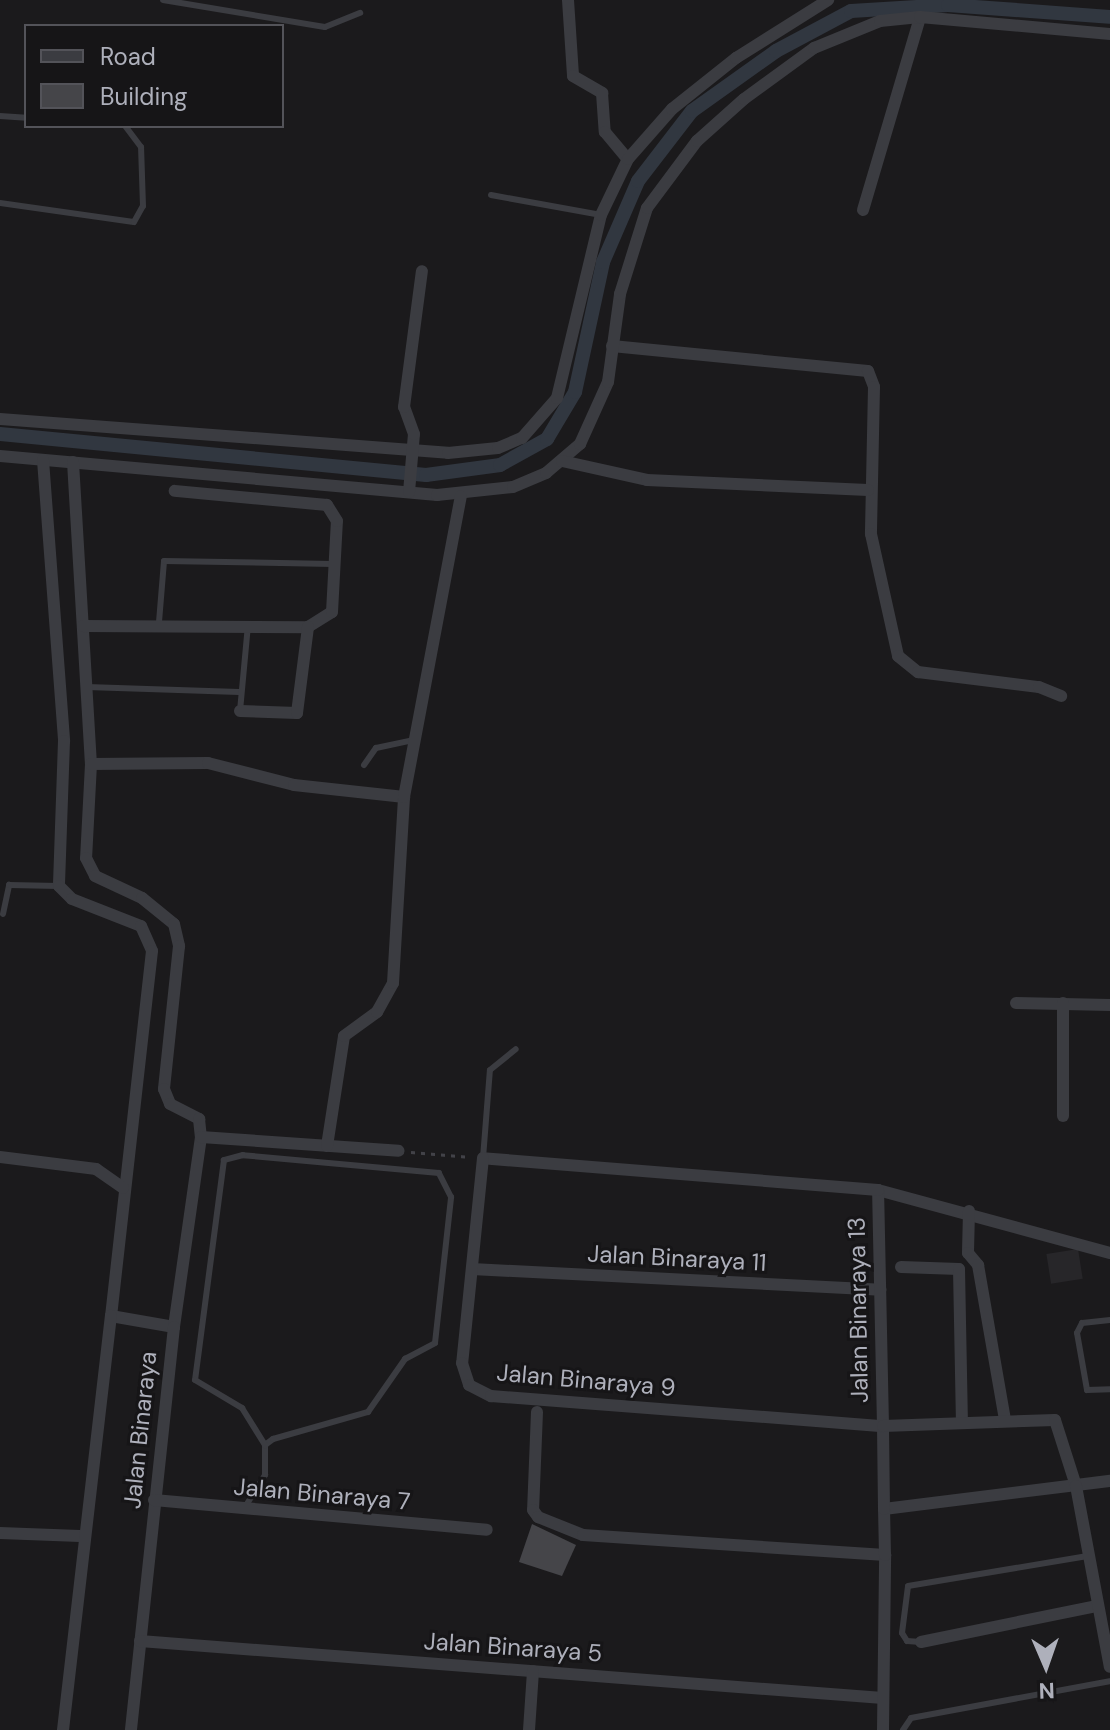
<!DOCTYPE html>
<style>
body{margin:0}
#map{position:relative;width:1110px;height:1730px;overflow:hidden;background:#1b1a1c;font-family:"DM Sans",sans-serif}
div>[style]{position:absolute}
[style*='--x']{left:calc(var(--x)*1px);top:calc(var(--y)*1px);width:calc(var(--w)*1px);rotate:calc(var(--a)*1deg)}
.built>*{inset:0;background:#272629;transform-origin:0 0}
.canal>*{height:14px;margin:-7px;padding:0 7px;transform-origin:7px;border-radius:7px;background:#313740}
.building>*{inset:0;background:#454549}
.path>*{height:3px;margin-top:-1.5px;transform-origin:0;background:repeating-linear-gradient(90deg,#424248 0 4px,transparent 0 10px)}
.lane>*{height:6px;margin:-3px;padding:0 3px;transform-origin:3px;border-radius:3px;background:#3b3c41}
.street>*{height:12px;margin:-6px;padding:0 6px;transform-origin:6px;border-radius:6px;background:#3b3c41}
span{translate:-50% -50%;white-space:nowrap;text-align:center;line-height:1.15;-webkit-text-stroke:6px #161517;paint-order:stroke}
.street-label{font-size:24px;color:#aeb0bb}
.legend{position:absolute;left:24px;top:24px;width:260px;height:104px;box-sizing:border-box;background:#161517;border:2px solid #535359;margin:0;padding:10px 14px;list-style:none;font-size:24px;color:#aeb0bb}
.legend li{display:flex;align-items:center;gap:16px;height:40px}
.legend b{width:40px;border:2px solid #535359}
.north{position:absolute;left:1006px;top:1626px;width:80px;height:80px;-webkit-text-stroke:6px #161517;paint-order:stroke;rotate:178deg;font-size:22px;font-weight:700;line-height:32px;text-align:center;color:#aeb0bb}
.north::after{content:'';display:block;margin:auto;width:28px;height:36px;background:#aeb0bb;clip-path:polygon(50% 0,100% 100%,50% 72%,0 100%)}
</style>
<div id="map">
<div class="built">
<div style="left:1078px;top:1249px;width:30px;height:32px;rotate:81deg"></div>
</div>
<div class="canal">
<div style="--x:0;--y:434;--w:428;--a:5.5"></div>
<div style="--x:426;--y:475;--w:75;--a:-7.7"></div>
<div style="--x:500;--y:465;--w:54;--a:-29"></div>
<div style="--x:547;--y:439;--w:55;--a:-59.2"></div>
<div style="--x:575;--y:392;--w:133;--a:-77.8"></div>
<div style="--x:603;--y:262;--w:88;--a:-66.6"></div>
<div style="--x:638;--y:181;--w:88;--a:-52.4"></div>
<div style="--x:692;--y:111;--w:103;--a:-35.5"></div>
<div style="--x:776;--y:51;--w:85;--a:-28.1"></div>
<div style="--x:851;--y:11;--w:97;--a:-3.5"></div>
<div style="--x:948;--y:5;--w:162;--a:4.2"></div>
</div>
<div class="building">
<div style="clip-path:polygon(532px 1524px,576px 1545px,562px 1576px,519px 1562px)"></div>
</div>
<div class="path">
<div style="--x:411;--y:1152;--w:60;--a:4.8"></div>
</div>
<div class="lane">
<div style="--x:163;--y:0;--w:164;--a:9.5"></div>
<div style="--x:325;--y:27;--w:38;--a:-22"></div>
<div style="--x:0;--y:116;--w:26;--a:4"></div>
<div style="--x:491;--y:195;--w:112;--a:10.3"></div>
<div style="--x:0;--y:203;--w:135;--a:8.1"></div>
<div style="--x:134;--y:222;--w:18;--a:-61"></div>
<div style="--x:143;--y:206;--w:59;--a:-91.9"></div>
<div style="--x:141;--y:147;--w:26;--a:-127"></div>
<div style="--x:159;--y:622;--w:61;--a:-85.3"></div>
<div style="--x:164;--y:561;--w:169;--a:1"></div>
<div style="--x:87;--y:687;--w:152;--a:1.9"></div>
<div style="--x:240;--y:711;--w:86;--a:-84.7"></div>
<div style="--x:364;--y:765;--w:21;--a:-55"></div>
<div style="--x:376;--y:748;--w:39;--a:-12"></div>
<div style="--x:3;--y:914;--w:30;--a:-78"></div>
<div style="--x:9;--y:885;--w:50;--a:1.1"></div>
<div style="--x:483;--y:1158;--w:88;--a:-85.5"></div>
<div style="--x:490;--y:1070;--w:33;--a:-39"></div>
<div style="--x:1110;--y:1320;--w:28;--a:174"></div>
<div style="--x:1082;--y:1323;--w:11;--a:117"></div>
<div style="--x:1077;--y:1333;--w:58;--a:80"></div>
<div style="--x:1087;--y:1390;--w:23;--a:-2"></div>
<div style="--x:245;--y:1507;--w:38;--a:-58"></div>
<div style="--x:265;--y:1475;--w:30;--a:-90"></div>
<div style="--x:265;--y:1445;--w:10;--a:-37"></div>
<div style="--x:273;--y:1439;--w:99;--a:-15.9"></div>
<div style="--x:368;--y:1412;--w:65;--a:-55.1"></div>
<div style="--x:405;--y:1359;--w:34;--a:-28"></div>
<div style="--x:435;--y:1343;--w:147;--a:-83.7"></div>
<div style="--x:451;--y:1197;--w:27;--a:-117"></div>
<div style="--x:439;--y:1173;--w:197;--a:-174.8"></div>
<div style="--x:243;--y:1155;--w:20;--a:165"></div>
<div style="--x:224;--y:1160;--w:222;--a:97.5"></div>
<div style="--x:195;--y:1380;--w:55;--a:30.8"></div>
<div style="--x:242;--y:1408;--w:44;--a:58.1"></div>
<div style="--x:921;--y:1642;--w:14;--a:-176"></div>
<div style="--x:907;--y:1641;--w:9;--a:-122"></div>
<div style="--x:902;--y:1633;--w:47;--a:-82.7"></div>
<div style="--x:908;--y:1586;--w:182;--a:-9.5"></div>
<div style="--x:903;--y:1730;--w:14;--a:-56"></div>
<div style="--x:911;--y:1718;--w:202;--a:-10.5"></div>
</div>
<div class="street">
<div style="--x:568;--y:0;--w:76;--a:86.2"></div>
<div style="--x:573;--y:76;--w:34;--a:30"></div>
<div style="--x:602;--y:93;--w:39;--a:86"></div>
<div style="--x:605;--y:132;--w:35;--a:50"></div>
<div style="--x:863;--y:210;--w:201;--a:-73.5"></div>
<div style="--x:612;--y:346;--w:257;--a:5.6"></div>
<div style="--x:868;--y:371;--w:17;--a:69"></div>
<div style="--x:874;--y:387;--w:147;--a:91.2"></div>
<div style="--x:871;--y:534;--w:125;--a:77.5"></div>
<div style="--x:898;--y:656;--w:26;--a:39"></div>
<div style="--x:918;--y:672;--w:122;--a:7.1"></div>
<div style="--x:1039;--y:687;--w:24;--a:22"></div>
<div style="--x:0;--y:419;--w:449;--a:4.3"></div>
<div style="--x:448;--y:453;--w:50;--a:-5.7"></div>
<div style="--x:498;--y:448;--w:26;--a:-23"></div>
<div style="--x:522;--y:438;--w:53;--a:-48.8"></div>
<div style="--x:557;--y:398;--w:188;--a:-76.5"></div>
<div style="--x:601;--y:215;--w:62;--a:-64.3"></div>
<div style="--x:628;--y:159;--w:67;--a:-48.7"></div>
<div style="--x:672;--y:109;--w:82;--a:-38.6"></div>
<div style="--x:736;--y:58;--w:109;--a:-32.2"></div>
<div style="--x:0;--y:456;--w:439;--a:5.1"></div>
<div style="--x:437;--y:495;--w:76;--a:-6"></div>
<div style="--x:513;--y:487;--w:36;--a:-23"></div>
<div style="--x:546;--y:473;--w:45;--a:-40.5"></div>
<div style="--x:580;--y:444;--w:68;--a:-65.7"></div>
<div style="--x:608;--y:382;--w:89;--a:-82.2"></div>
<div style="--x:620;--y:294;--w:90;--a:-72.6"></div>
<div style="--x:647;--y:208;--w:84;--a:-53.3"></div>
<div style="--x:697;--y:141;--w:63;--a:-41.8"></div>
<div style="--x:744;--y:99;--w:87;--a:-36.1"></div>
<div style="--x:814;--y:48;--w:71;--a:-22.2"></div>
<div style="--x:880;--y:21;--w:40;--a:-5.7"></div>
<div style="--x:920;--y:17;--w:191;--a:5.1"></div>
<div style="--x:43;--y:460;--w:282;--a:85.7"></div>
<div style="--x:64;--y:741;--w:145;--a:92"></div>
<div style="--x:59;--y:886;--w:18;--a:45"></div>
<div style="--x:72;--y:899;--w:74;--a:21.4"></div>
<div style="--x:141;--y:926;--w:27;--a:66"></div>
<div style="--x:152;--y:951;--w:367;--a:96.4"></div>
<div style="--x:111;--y:1316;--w:64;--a:9.9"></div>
<div style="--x:562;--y:461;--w:87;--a:12.6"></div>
<div style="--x:647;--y:480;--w:221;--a:2.6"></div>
<div style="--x:73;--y:462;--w:303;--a:86.6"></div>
<div style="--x:91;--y:764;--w:94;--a:93"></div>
<div style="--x:86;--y:858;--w:20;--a:63"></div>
<div style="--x:95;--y:876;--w:52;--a:25.1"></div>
<div style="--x:142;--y:898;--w:41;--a:39.1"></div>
<div style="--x:174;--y:924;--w:23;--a:77"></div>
<div style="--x:179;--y:946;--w:144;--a:96"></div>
<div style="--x:164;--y:1089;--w:16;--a:68"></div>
<div style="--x:170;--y:1104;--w:33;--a:27"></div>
<div style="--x:199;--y:1119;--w:18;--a:84"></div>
<div style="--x:201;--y:1137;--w:192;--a:98.1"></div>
<div style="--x:174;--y:1327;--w:405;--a:96.1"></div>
<div style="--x:409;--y:492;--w:58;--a:-85.1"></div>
<div style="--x:414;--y:434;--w:29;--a:-110"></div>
<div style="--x:404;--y:407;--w:137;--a:-82.5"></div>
<div style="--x:83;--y:626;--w:225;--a:0.3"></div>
<div style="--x:308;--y:627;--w:28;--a:-32"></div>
<div style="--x:332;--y:612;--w:91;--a:-86.9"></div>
<div style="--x:337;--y:521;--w:19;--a:-122"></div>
<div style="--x:327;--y:505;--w:153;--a:-174.7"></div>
<div style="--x:240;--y:711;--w:57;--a:2"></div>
<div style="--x:297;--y:713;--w:87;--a:-82.7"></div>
<div style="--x:91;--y:764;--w:117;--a:-0.5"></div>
<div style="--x:208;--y:763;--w:89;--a:14.3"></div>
<div style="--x:294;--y:785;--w:111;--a:6.2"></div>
<div style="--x:1016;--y:1003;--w:94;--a:1.2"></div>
<div style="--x:1063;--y:1116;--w:113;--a:-90"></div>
<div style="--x:201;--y:1137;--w:198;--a:4"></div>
<div style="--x:327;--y:1146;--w:111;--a:-81.2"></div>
<div style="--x:344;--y:1036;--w:41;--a:-36"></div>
<div style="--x:377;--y:1012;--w:33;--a:-61"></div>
<div style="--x:393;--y:983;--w:186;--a:-86.6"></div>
<div style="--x:404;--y:797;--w:306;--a:-79.3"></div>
<div style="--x:0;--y:1157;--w:97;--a:7.1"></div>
<div style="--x:96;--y:1169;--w:33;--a:35"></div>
<div style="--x:878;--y:1190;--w:240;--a:15.2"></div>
<div style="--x:969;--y:1211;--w:42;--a:91.4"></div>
<div style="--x:968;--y:1253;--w:16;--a:50"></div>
<div style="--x:978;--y:1265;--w:157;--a:80.1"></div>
<div style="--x:901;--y:1267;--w:58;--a:2"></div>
<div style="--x:959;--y:1269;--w:153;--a:88.9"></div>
<div style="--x:472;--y:1269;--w:409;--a:2.9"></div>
<div style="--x:537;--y:1412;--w:98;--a:92.3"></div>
<div style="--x:533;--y:1510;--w:9;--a:54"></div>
<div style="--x:538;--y:1517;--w:48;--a:21.8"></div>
<div style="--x:583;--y:1535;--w:303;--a:3.8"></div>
<div style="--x:154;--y:1500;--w:334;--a:5.1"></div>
<div style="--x:884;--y:1509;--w:228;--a:-7.1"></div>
<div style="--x:0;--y:1533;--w:80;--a:2.1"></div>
<div style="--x:140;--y:1641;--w:745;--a:4.39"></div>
<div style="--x:921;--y:1642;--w:180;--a:-11.6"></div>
<div style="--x:63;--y:1730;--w:417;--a:-83.4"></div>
<div style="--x:529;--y:1730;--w:59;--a:-86.1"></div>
<div style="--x:883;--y:1730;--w:175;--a:-89.3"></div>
<div style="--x:885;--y:1555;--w:46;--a:-91.2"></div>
<div style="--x:884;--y:1509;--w:83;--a:-90.7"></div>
<div style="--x:883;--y:1426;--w:236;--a:-91.2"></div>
<div style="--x:878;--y:1190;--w:396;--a:-175.4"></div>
<div style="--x:483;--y:1158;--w:206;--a:95.8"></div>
<div style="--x:462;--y:1363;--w:23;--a:72"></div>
<div style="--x:469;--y:1385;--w:25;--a:27"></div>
<div style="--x:491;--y:1396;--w:393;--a:4.4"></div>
<div style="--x:883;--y:1426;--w:172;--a:-2"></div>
<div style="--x:1055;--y:1420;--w:69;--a:72.3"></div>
<div style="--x:1076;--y:1486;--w:184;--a:79.4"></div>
</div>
<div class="street-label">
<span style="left:677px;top:1258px;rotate:3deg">Jalan Binaraya 11</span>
<span style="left:858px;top:1310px;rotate:-91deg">Jalan Binaraya 13</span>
<span style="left:586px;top:1380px;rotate:5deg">Jalan Binaraya 9</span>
<span style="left:140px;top:1430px;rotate:-84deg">Jalan Binaraya</span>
<span style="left:322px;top:1494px;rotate:5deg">Jalan Binaraya 7</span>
<span style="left:513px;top:1647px;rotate:4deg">Jalan Binaraya 5</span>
</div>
<ul class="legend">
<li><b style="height:10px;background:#3b3c41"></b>Road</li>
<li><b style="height:22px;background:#454549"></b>Building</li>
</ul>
<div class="north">N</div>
</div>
